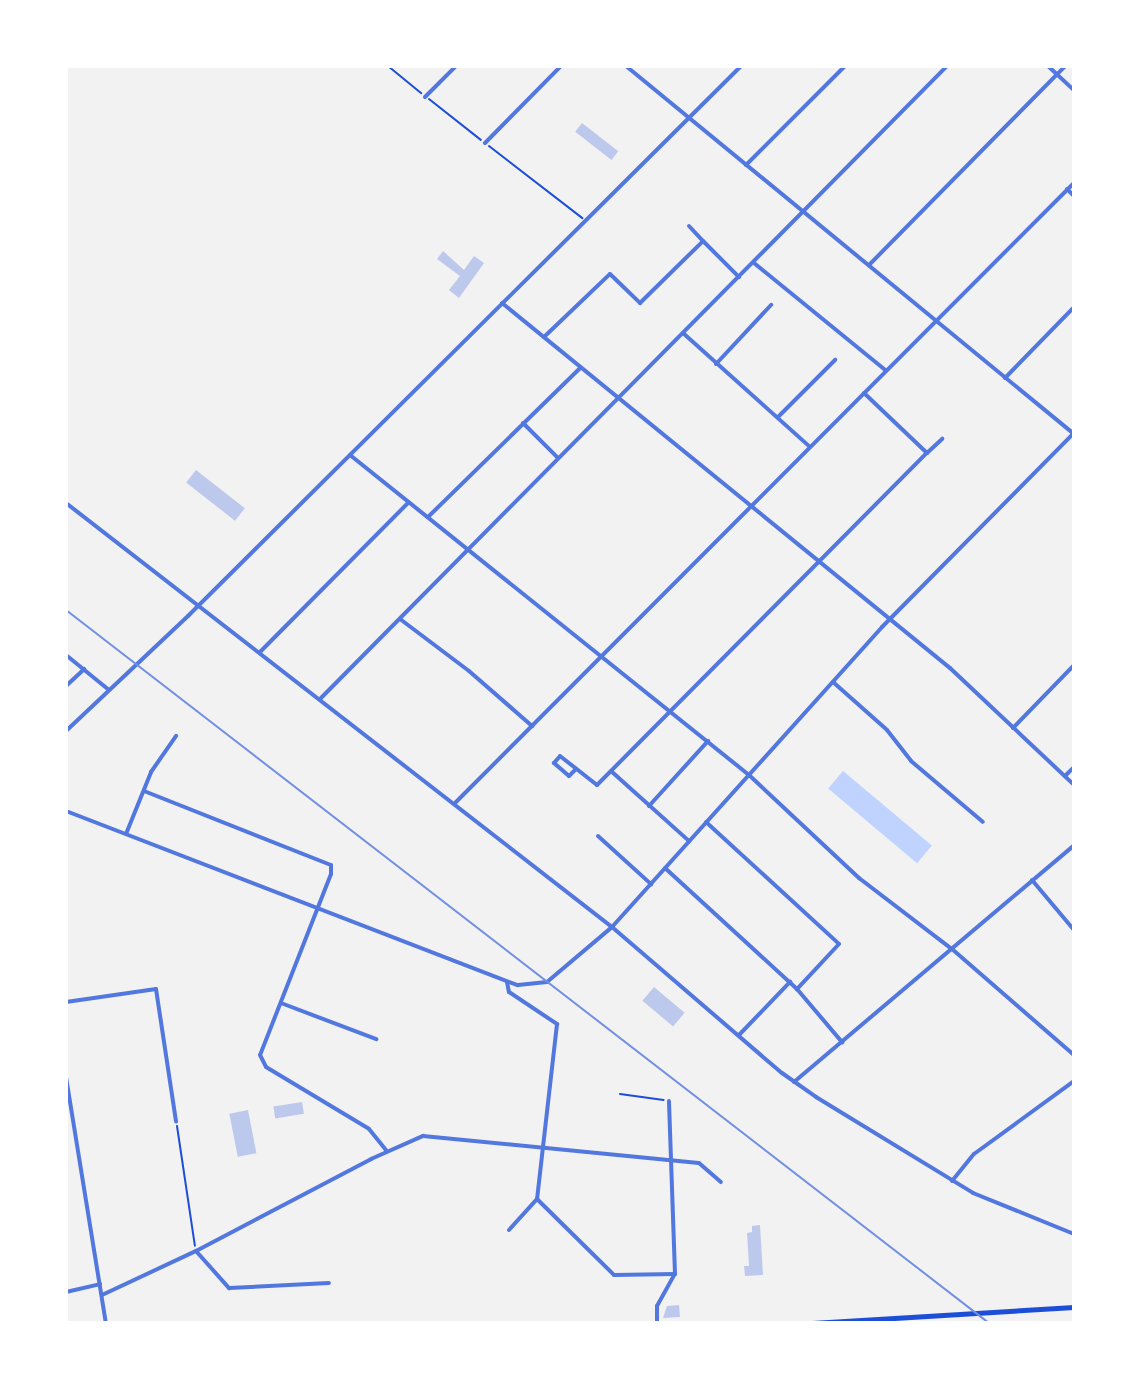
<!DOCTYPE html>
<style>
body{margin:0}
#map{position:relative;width:1140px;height:1389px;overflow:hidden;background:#f2f2f2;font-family:Manrope,sans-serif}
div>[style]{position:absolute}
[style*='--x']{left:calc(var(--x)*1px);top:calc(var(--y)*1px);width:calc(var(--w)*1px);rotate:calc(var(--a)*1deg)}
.water>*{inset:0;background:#bfd3fe;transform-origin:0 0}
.building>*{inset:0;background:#bdc9ec;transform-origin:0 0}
.path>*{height:2px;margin:-1px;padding:0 1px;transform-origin:1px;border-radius:1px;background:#1d4ed8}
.minor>*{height:4px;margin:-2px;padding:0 2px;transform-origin:2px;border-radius:2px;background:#5277de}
.tertiary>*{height:4px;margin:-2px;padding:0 2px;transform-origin:2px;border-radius:2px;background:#5277de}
.secondary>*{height:5px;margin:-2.5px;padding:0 2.5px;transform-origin:2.5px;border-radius:2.5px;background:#1d4ed8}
.rail>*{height:2px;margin:-1px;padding:0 1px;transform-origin:1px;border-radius:1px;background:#7290e2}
span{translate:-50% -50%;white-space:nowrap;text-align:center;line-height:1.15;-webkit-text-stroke:8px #fff;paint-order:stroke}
.frame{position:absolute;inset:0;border:68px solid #fff;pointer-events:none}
</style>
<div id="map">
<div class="water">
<div style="left:843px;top:771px;width:116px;height:23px;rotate:40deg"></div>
</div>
<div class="building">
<div style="left:582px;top:123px;width:46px;height:11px;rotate:38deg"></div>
<div style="clip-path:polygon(443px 251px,464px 270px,474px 256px,484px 263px,459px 298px,449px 290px,460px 276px,437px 259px)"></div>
<div style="left:196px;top:470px;width:62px;height:16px;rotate:38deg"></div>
<div style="left:654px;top:987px;width:40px;height:18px;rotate:40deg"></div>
<div style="left:302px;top:1102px;width:12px;height:29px;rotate:81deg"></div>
<div style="left:248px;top:1110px;width:44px;height:19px;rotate:79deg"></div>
<div style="clip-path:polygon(760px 1225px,763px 1275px,745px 1276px,744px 1266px,749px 1266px,747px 1233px,752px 1232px,752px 1226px)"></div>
<div style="clip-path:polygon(679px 1305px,680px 1317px,663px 1318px,667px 1306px)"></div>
</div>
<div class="path">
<div style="--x:388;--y:66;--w:43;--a:39.3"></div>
<div style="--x:429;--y:99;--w:66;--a:38.3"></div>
<div style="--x:489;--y:146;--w:118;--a:37.7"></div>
<div style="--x:620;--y:1094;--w:44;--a:7.8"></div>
<div style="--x:177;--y:1126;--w:121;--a:81.5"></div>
</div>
<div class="minor">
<div style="--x:626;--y:66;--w:580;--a:39.4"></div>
<div style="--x:1048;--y:66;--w:35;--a:43"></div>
<div style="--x:425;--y:97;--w:44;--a:-45"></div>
<div style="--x:485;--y:143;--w:108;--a:-45.4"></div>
<div style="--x:746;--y:165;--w:140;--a:-45"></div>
<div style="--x:1067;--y:189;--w:10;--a:45"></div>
<div style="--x:689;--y:226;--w:21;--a:47"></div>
<div style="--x:754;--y:263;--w:169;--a:39.2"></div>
<div style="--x:869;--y:265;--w:279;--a:-45.4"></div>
<div style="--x:502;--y:303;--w:578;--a:39.17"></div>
<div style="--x:950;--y:668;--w:170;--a:43.3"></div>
<div style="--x:683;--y:333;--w:169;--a:41.9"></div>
<div style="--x:544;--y:337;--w:91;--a:-43.7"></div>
<div style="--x:610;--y:274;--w:42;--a:44"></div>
<div style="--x:640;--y:303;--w:88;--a:-44.5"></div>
<div style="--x:703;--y:241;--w:51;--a:45"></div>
<div style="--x:716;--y:364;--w:81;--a:-47"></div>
<div style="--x:1005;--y:378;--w:99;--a:-45.8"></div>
<div style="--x:778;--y:417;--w:81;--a:-45"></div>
<div style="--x:523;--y:423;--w:49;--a:45"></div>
<div style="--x:927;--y:453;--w:21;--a:-43"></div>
<div style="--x:350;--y:455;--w:511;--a:38.73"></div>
<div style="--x:749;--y:775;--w:151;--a:43.1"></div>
<div style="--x:859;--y:878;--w:117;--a:37.4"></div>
<div style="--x:952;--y:949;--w:162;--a:41"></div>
<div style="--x:66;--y:503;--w:691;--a:37.83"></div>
<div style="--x:612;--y:927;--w:404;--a:-48"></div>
<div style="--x:882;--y:627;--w:273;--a:-45.3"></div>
<div style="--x:428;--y:517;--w:213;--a:-44.4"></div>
<div style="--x:400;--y:619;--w:86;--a:37"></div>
<div style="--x:469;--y:671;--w:84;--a:41.1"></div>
<div style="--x:260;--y:652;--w:211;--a:-45.2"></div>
<div style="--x:66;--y:655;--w:55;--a:39.1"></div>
<div style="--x:833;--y:682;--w:72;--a:41.6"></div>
<div style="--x:887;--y:730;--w:39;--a:52"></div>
<div style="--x:911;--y:761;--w:94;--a:40.3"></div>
<div style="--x:66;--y:686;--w:25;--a:-43"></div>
<div style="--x:321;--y:698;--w:890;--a:-45.27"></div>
<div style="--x:1013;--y:728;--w:88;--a:-45.9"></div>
<div style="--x:576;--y:769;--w:10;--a:135"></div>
<div style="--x:569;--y:776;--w:20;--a:-139"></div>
<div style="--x:554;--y:763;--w:9;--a:-49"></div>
<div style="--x:560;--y:756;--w:47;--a:38.1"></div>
<div style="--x:597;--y:785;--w:468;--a:-45.2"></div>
<div style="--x:927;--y:453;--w:87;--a:-136.4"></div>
<div style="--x:611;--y:771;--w:105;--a:41.9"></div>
<div style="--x:1065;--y:776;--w:13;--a:-45"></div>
<div style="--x:144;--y:791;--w:201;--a:21.6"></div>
<div style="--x:331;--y:865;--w:9;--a:90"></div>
<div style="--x:331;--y:874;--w:194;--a:111.4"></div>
<div style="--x:260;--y:1055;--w:13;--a:63"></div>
<div style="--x:266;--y:1067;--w:120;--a:31"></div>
<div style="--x:369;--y:1129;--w:27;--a:51"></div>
<div style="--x:456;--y:802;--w:875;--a:-45.05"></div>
<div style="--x:649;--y:806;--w:88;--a:-47.8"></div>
<div style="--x:706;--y:822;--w:180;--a:42.5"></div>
<div style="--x:839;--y:944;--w:62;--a:133"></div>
<div style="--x:126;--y:834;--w:67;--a:-68"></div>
<div style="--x:151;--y:772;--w:44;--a:-55.2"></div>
<div style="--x:598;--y:836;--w:72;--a:42.2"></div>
<div style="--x:665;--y:868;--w:179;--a:42.5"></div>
<div style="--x:797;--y:989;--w:70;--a:49.7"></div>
<div style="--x:1032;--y:880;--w:65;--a:50"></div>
<div style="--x:507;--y:982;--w:10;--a:79"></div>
<div style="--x:509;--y:992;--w:58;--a:33.7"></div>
<div style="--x:557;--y:1024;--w:176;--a:96.5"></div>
<div style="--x:537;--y:1199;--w:108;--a:44.6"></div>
<div style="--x:614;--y:1275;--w:61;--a:-0.9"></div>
<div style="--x:66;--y:1002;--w:91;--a:-8.2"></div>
<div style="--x:156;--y:989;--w:134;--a:81.4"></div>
<div style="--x:281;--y:1003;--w:102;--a:20.8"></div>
<div style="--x:739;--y:1035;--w:74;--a:-46.1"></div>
<div style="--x:794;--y:1082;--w:367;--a:-40.2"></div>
<div style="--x:952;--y:1181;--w:35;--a:-51"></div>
<div style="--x:974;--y:1154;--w:124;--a:-36.1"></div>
<div style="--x:509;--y:1230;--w:42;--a:-47.9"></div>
<div style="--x:196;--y:1251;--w:50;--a:48.3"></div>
<div style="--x:229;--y:1288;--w:100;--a:-2.9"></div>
<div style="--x:66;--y:1292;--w:35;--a:-13"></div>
<div style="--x:102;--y:1295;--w:104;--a:-25.1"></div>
<div style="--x:196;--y:1251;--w:198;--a:-27.7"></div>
<div style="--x:371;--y:1159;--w:57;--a:-23.9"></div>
<div style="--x:423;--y:1136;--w:277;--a:5.6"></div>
<div style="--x:699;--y:1163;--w:29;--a:41"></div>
<div style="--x:657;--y:1323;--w:17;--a:-90"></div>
<div style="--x:657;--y:1306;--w:37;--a:-61"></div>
<div style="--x:675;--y:1274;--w:173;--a:-92"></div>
</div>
<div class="tertiary">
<div style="--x:66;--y:731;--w:168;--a:-43.3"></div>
<div style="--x:188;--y:616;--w:780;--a:-44.84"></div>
<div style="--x:66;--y:811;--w:484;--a:21.1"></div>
<div style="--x:518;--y:985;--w:29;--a:-6"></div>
<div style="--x:547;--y:982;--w:85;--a:-40.2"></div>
<div style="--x:612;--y:927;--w:224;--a:40.7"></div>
<div style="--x:782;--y:1073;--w:42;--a:35.2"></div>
<div style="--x:816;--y:1097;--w:184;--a:31.4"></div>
<div style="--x:973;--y:1193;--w:109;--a:22.1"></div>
<div style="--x:66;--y:1077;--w:249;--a:80.8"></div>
</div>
<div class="secondary">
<div style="--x:812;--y:1323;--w:262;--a:-3.5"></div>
</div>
<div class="rail">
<div style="--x:66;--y:610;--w:1166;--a:37.69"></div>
</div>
<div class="frame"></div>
</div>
